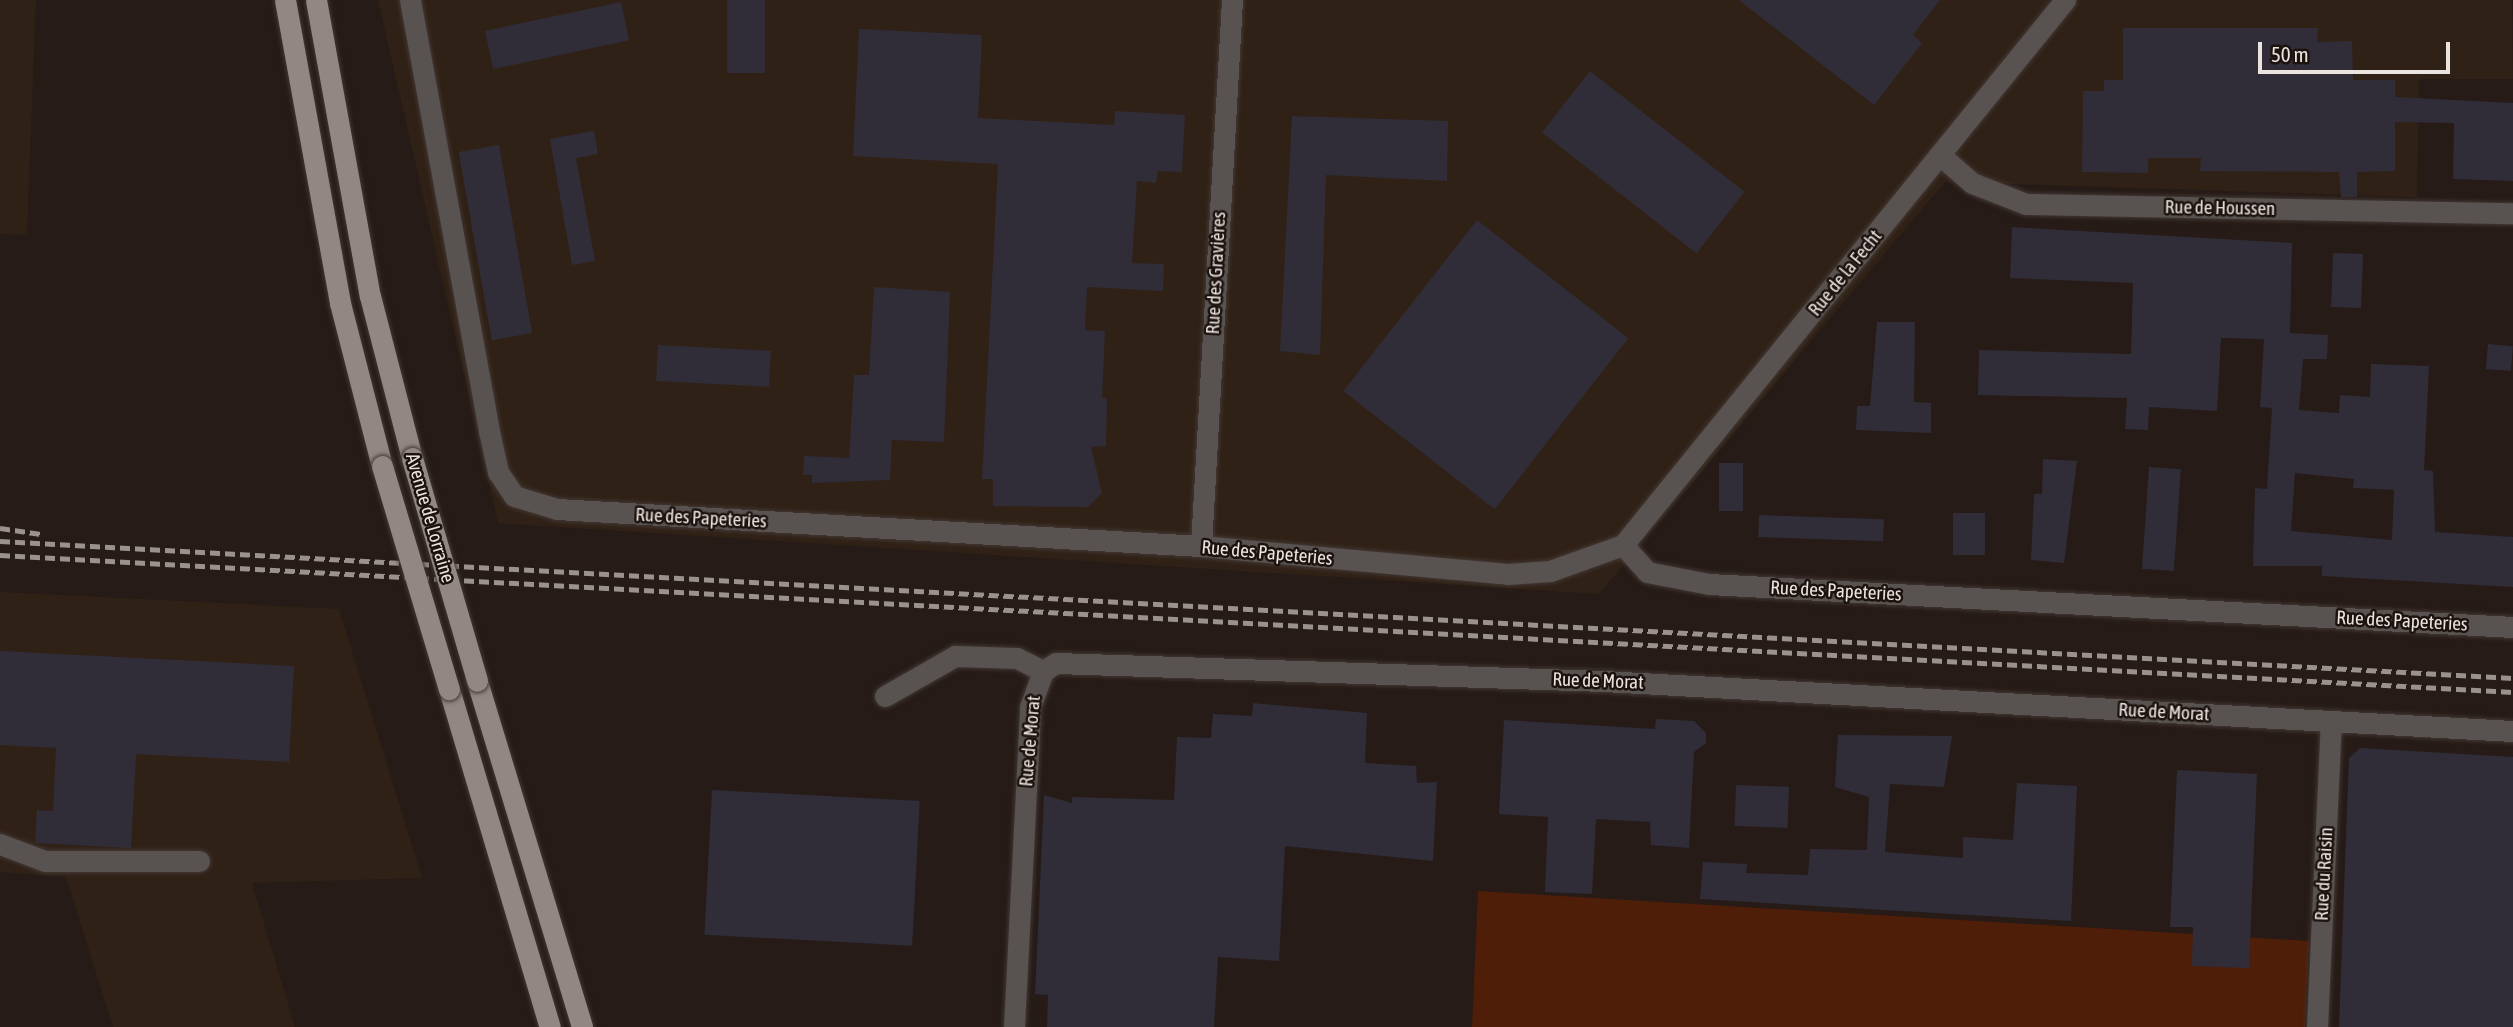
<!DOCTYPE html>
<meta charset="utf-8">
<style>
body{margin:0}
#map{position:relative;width:2513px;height:1027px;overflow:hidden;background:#261b17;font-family:"Asap Condensed",sans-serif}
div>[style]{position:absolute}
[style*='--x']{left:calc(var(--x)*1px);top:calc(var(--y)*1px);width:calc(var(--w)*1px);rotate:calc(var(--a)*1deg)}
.industrial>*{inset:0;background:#302116}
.green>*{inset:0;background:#4f1e08}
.building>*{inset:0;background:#302d38;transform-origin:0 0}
.roads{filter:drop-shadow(0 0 2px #423733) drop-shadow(0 0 2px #423733)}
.minor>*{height:21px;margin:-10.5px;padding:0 10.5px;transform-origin:10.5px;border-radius:10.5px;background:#585250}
.major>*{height:21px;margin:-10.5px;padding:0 10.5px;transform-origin:10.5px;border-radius:10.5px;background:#938783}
.rail>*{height:5px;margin-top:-2.5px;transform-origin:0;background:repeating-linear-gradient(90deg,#9b928e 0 10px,transparent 0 15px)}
.bridges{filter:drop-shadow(0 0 2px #423733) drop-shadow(0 0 2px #423733)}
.major-bridge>*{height:21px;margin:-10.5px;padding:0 10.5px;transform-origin:10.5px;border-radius:10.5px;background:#938783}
span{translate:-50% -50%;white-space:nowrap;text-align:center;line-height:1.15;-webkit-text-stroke:5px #1c120e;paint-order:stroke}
.street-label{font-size:19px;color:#ebe3e0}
.scale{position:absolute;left:2258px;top:42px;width:192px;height:32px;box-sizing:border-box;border:4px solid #ebe3e0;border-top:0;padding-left:9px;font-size:21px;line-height:24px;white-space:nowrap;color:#ebe3e0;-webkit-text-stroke:5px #1c120e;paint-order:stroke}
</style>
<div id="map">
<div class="industrial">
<div style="clip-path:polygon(0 0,36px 0,27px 235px,0 234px)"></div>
<div style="clip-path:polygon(378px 0,2512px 0,2513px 79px,2419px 79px,2417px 197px,1945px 182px,1599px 594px,498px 523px)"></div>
<div style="clip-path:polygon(0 592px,339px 609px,422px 878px,252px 883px,295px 1027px,113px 1027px,66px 877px,0 872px)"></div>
</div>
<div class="green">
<div style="clip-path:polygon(1478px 891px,2309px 941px,2305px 1027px,1472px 1027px)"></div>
</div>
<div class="building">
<div style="left:727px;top:0;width:38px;height:73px"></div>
<div style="clip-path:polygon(1739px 0,1940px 0,1913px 35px,1922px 43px,1874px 105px)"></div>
<div style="left:621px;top:2px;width:39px;height:139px;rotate:78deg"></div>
<div style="clip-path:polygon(2123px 28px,2318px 28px,2317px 42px,2352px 41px,2353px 80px,2395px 80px,2395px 97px,2513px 103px,2513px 181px,2453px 179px,2454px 123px,2395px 122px,2395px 171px,2357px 172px,2357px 197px,2341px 197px,2339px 172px,2200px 171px,2201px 158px,2148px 158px,2148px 173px,2082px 172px,2083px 91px,2104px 91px,2104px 80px,2123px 80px)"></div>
<div style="clip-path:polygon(859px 29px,982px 35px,978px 118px,1114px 125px,1115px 111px,1185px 115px,1182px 172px,1158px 171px,1156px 183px,1137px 181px,1132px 263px,1164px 264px,1163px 291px,1087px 287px,1085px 330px,1105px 331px,1102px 398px,1107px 398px,1106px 446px,1091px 447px,1102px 493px,1088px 507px,993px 506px,993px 479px,982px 479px,998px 164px,853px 156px)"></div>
<div style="left:1590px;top:71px;width:196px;height:78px;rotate:38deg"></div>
<div style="clip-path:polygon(1292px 116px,1448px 121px,1447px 181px,1326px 175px,1320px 355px,1280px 351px)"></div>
<div style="clip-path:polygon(594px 131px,598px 154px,576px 158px,595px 261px,572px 265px,550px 139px)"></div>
<div style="left:499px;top:145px;width:191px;height:41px;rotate:80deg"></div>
<div style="left:1477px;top:220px;width:192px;height:217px;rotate:38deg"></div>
<div style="clip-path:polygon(evenodd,2012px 227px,2292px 243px,2290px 333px,2328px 335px,2327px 359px,2303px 359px,2299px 410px,2339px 413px,2340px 395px,2370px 397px,2371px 364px,2429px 366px,2424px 470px,2433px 471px,2435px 532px,2513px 537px,2513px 587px,2322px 576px,2322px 566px,2253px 566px,2255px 488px,2267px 489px,2272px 408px,2260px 407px,2264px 339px,2221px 338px,2217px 411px,2149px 407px,2148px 430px,2125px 429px,2127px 398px,1978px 395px,1979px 350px,2131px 354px,2133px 283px,2010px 278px,2012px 227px,2295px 473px,2354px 479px,2353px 488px,2394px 490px,2392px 540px,2291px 531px,2295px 473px)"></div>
<div style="left:2333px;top:253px;width:30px;height:54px;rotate:2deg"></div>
<div style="clip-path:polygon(874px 287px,950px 292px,944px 442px,892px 440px,890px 480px,812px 483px,812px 475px,803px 475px,804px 456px,849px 458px,854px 375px,869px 375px)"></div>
<div style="clip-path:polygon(1877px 322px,1915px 322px,1914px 402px,1931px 403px,1931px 433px,1856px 430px,1857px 406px,1870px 406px)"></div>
<div style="left:2488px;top:344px;width:25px;height:25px;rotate:5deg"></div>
<div style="left:658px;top:345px;width:113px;height:36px;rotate:3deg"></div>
<div style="clip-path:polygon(2043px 459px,2077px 461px,2064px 563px,2031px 560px,2034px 494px,2042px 494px)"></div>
<div style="left:1719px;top:463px;width:24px;height:48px"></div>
<div style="left:2149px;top:467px;width:32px;height:102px;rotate:4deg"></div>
<div style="left:1953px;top:513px;width:32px;height:42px"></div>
<div style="left:1759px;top:515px;width:125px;height:22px;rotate:2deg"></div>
<div style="clip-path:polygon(0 651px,294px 666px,289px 762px,136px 754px,131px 848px,35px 843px,37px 810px,53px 811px,56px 748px,0 745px)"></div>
<div style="clip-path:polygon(1253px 703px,1367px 713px,1365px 763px,1416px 766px,1417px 783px,1437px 782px,1433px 861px,1285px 846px,1279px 961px,1218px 957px,1214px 1027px,1047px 1027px,1048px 995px,1035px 994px,1044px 795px,1072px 803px,1072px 797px,1174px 800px,1177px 737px,1211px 738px,1213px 714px,1252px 716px)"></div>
<div style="clip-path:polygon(1656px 719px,1694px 721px,1706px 733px,1706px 743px,1694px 752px,1689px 848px,1651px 845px,1650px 822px,1596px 819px,1592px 894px,1545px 892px,1548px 817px,1499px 814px,1504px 720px,1655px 729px)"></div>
<div style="clip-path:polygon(1838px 735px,1952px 736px,1944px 787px,1890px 784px,1885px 852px,1963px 858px,1963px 837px,2013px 840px,2017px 783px,2077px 786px,2071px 921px,1700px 899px,1703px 862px,1747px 864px,1746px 873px,1808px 875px,1810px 849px,1867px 850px,1869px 797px,1835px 787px)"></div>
<div style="clip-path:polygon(2360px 748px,2513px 757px,2513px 1027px,2339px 1027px,2349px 758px)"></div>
<div style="clip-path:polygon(2177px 770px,2257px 774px,2249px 968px,2192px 966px,2193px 927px,2170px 927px)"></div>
<div style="left:1736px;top:785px;width:53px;height:41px;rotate:2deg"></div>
<div style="left:712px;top:790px;width:208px;height:145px;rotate:3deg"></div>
</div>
<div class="roads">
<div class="minor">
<div style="--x:410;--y:0;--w:438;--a:79.6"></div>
<div style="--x:489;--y:431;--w:42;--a:77.6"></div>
<div style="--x:498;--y:472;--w:29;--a:56"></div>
<div style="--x:514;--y:496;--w:45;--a:16.8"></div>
<div style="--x:557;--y:509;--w:645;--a:3.29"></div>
<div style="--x:1201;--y:546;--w:308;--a:5.2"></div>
<div style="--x:1508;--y:574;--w:42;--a:-4.1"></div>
<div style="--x:1550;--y:571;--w:77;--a:-19.6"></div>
<div style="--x:1623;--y:545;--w:702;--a:-50.96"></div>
<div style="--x:1941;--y:156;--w:41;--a:41.1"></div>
<div style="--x:1972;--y:183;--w:58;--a:21.3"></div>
<div style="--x:2026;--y:204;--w:487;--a:1.1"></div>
<div style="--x:1623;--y:545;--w:36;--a:48"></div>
<div style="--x:1647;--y:572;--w:63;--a:11"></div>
<div style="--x:1709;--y:584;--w:805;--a:3.06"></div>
<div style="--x:1201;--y:546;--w:547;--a:-86.75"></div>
<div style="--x:885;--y:696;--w:81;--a:-29.7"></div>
<div style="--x:955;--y:656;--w:62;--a:1.8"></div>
<div style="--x:1017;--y:658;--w:29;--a:27"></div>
<div style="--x:0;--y:844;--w:48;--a:20.7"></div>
<div style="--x:45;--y:861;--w:154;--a:0"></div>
<div style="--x:1014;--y:1027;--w:320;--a:-87.1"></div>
<div style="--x:1030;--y:707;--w:38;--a:-70"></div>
<div style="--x:1043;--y:671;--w:15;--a:-32"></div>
<div style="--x:1056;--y:663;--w:548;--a:1.88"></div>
<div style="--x:1604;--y:681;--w:910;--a:3.15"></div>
<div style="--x:2317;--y:1027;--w:305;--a:-87.4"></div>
</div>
<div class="major">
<div style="--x:285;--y:0;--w:308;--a:79.7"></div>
<div style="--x:340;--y:303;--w:168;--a:75.6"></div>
<div style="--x:316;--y:0;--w:301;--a:79.7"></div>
<div style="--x:370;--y:296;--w:167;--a:75.5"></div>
<div style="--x:477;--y:681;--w:362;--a:73.1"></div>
<div style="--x:449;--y:689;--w:353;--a:73.4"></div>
</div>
</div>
<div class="rail">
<div style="--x:0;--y:528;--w:41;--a:8.3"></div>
<div style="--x:0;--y:541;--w:2517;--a:3.12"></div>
<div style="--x:0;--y:555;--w:2517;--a:3.12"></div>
</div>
<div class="bridges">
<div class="major-bridge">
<div style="--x:412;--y:458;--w:232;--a:73.7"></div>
<div style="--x:382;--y:466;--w:233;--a:73.3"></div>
</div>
</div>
<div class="street-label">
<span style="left:2220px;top:208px;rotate:1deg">Rue de Houssen</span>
<span style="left:1216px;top:273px;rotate:-87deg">Rue des Gravières</span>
<span style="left:1845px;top:273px;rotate:-51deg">Rue de la Fecht</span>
<span style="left:430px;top:518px;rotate:74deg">Avenue de Lorraine</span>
<span style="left:701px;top:518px;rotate:3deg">Rue des Papeteries</span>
<span style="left:1267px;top:553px;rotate:5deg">Rue des Papeteries</span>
<span style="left:1836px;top:591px;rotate:3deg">Rue des Papeteries</span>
<span style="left:2402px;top:621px;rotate:3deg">Rue des Papeteries</span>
<span style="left:1598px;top:681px;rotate:2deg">Rue de Morat</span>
<span style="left:2164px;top:712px;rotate:3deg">Rue de Morat</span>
<span style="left:1030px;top:741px;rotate:-85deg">Rue de Morat</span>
<span style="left:2324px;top:874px;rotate:-87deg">Rue du Raisin</span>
</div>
<div class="scale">50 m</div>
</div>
